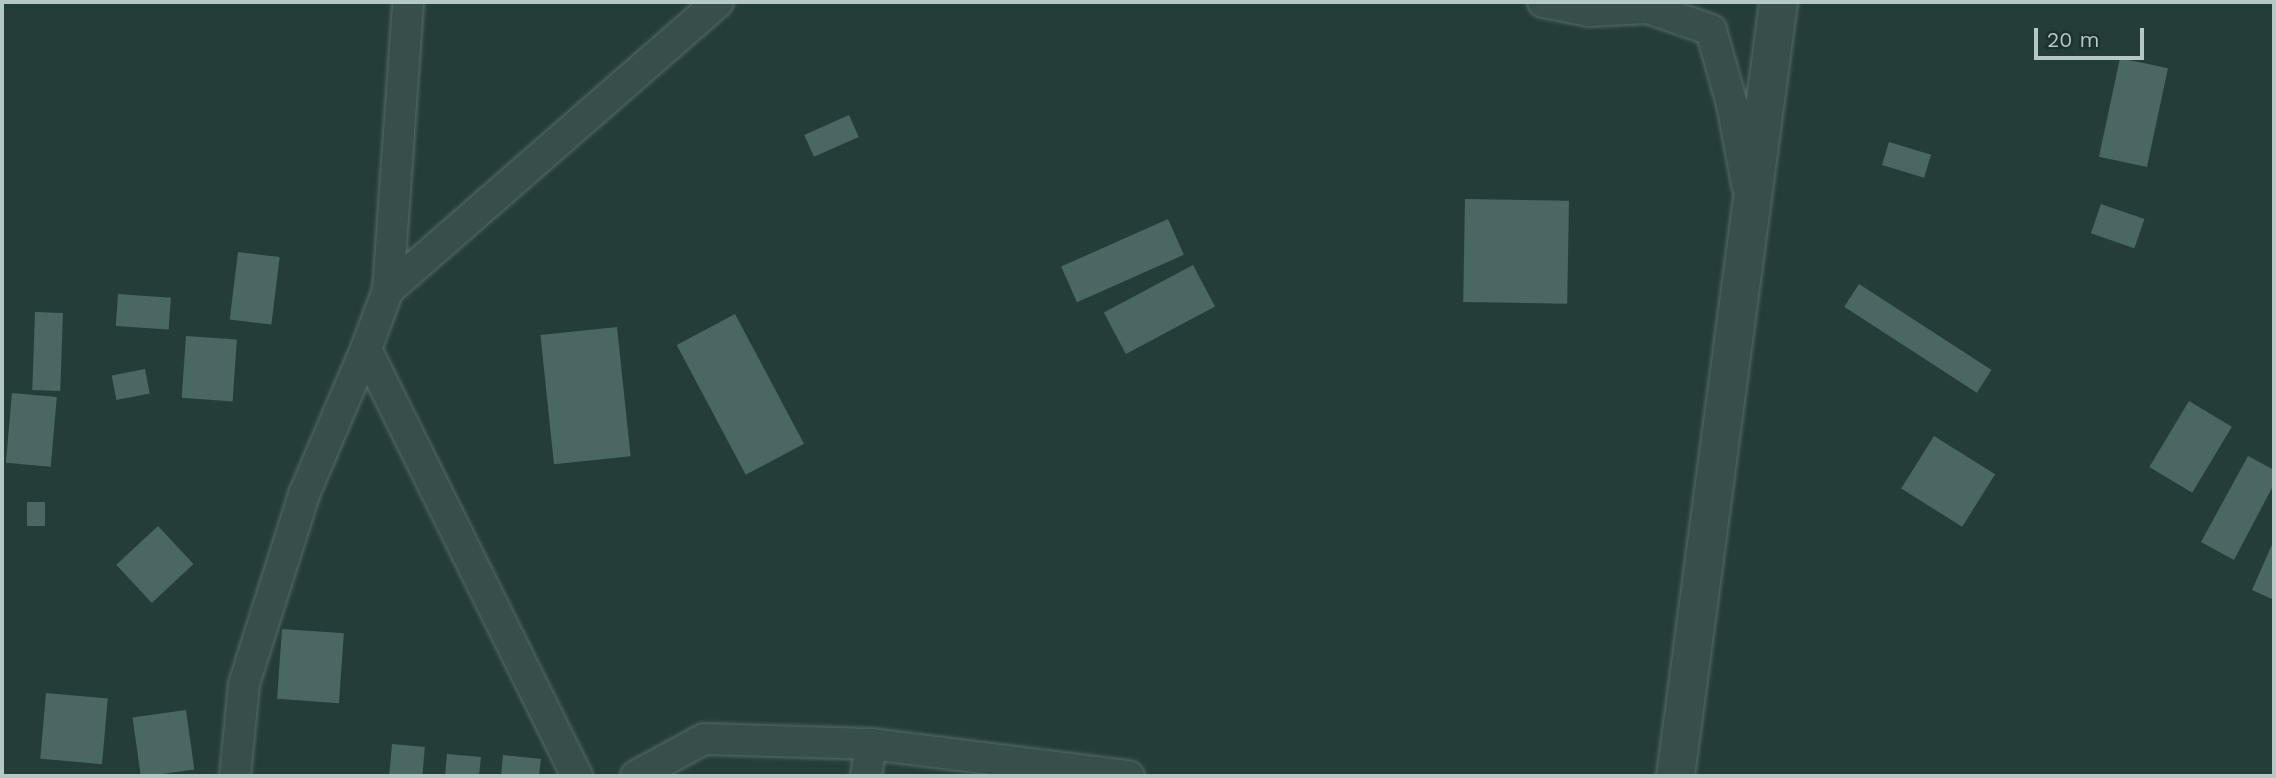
<!DOCTYPE html>
<style>
body{margin:0}
#map{position:relative;width:2276px;height:778px;overflow:hidden;background:#243d39;font-family:"Work Sans",sans-serif}
div>[style]{position:absolute}
[style*='--x']{left:calc(var(--x)*1px);top:calc(var(--y)*1px);width:calc(var(--w)*1px);rotate:calc(var(--a)*1deg)}
.building>*{inset:0;background:#4a6763;transform-origin:0 0}
.roads{filter:drop-shadow(0 0 2px #566b68) drop-shadow(0 0 2px #566b68)}
.minor>*{height:30px;margin:-15px;padding:0 15px;transform-origin:15px;border-radius:15px;background:#384e4a}
.tertiary>*{height:37px;margin:-18.5px;padding:0 18.5px;transform-origin:18.5px;border-radius:18.5px;background:#384e4a}
span{translate:-50% -50%;white-space:nowrap;text-align:center;line-height:1.15;-webkit-text-stroke:5px #1d322f;paint-order:stroke}
.frame{position:absolute;inset:0;border:4px solid #b4c9c6;pointer-events:none}
.scale{position:absolute;left:2034px;top:28px;width:110px;height:32px;box-sizing:border-box;border:4px solid #b4c9c6;border-top:0;padding-left:9px;font-size:21px;line-height:24px;white-space:nowrap;color:#b4c9c6;-webkit-text-stroke:5px #1d322f;paint-order:stroke}
</style>
<div id="map">
<div class="building">
<div style="left:2120px;top:58px;width:49px;height:101px;rotate:12deg"></div>
<div style="left:849px;top:115px;width:24px;height:49px;rotate:66deg"></div>
<div style="left:1889px;top:142px;width:44px;height:24px;rotate:17deg"></div>
<div style="left:1465px;top:199px;width:104px;height:103px;rotate:1deg"></div>
<div style="left:2101px;top:204px;width:46px;height:31px;rotate:19deg"></div>
<div style="left:1168px;top:219px;width:39px;height:117px;rotate:66deg"></div>
<div style="left:238px;top:252px;width:42px;height:68px;rotate:7deg"></div>
<div style="left:1193px;top:265px;width:47px;height:101px;rotate:62deg"></div>
<div style="left:1859px;top:284px;width:158px;height:27px;rotate:33deg"></div>
<div style="left:118px;top:294px;width:53px;height:32px;rotate:4deg"></div>
<div style="left:35px;top:312px;width:28px;height:78px;rotate:2deg"></div>
<div style="left:735px;top:314px;width:147px;height:66px;rotate:62deg"></div>
<div style="left:617px;top:327px;width:130px;height:77px;rotate:84deg"></div>
<div style="left:186px;top:336px;width:51px;height:62px;rotate:4deg"></div>
<div style="left:145px;top:369px;width:25px;height:34px;rotate:79deg"></div>
<div style="left:12px;top:393px;width:45px;height:70px;rotate:5deg"></div>
<div style="left:2189px;top:401px;width:50px;height:77px;rotate:31deg"></div>
<div style="left:1934px;top:436px;width:72px;height:62px;rotate:32deg"></div>
<div style="clip-path:polygon(2248px 456px,2274px 470px,2274px 484px,2234px 560px,2201px 542px)"></div>
<div style="left:27px;top:502px;width:18px;height:24px"></div>
<div style="left:158px;top:526px;width:52px;height:57px;rotate:47deg"></div>
<div style="clip-path:polygon(2274px 540px,2274px 600px,2252px 590px)"></div>
<div style="left:282px;top:629px;width:62px;height:70px;rotate:4deg"></div>
<div style="left:46px;top:693px;width:62px;height:66px;rotate:5deg"></div>
<div style="left:186px;top:710px;width:60px;height:54px;rotate:82deg"></div>
<div style="left:392px;top:744px;width:33px;height:32px;rotate:5deg"></div>
<div style="clip-path:polygon(447px 754px,481px 757px,479px 776px,445px 776px)"></div>
<div style="clip-path:polygon(503px 755px,541px 759px,539px 776px,501px 776px)"></div>
</div>
<div class="roads">
<div class="minor">
<div style="--x:1543;--y:2;--w:47;--a:11.1"></div>
<div style="--x:1589;--y:11;--w:59;--a:-2.9"></div>
<div style="--x:1648;--y:8;--w:67;--a:19.2"></div>
<div style="--x:1711;--y:30;--w:77;--a:74.2"></div>
<div style="--x:1732;--y:104;--w:82;--a:79.5"></div>
<div style="--x:388;--y:290;--w:289;--a:-86"></div>
<div style="--x:235;--y:776;--w:92;--a:-84.4"></div>
<div style="--x:244;--y:684;--w:201;--a:-72.4"></div>
<div style="--x:305;--y:492;--w:155;--a:-66.9"></div>
<div style="--x:577;--y:776;--w:476;--a:-116.3"></div>
<div style="--x:366;--y:349;--w:63;--a:-69.6"></div>
<div style="--x:388;--y:290;--w:438;--a:-41.1"></div>
<div style="--x:636;--y:776;--w:77;--a:-28.6"></div>
<div style="--x:704;--y:739;--w:167;--a:1.7"></div>
<div style="--x:871;--y:744;--w:260;--a:7.1"></div>
<div style="--x:866;--y:776;--w:32;--a:-81"></div>
</div>
<div class="tertiary">
<div style="--x:1675;--y:776;--w:781;--a:-82.42"></div>
</div>
</div>
<div class="frame"></div>
<div class="scale">20 m</div>
</div>
